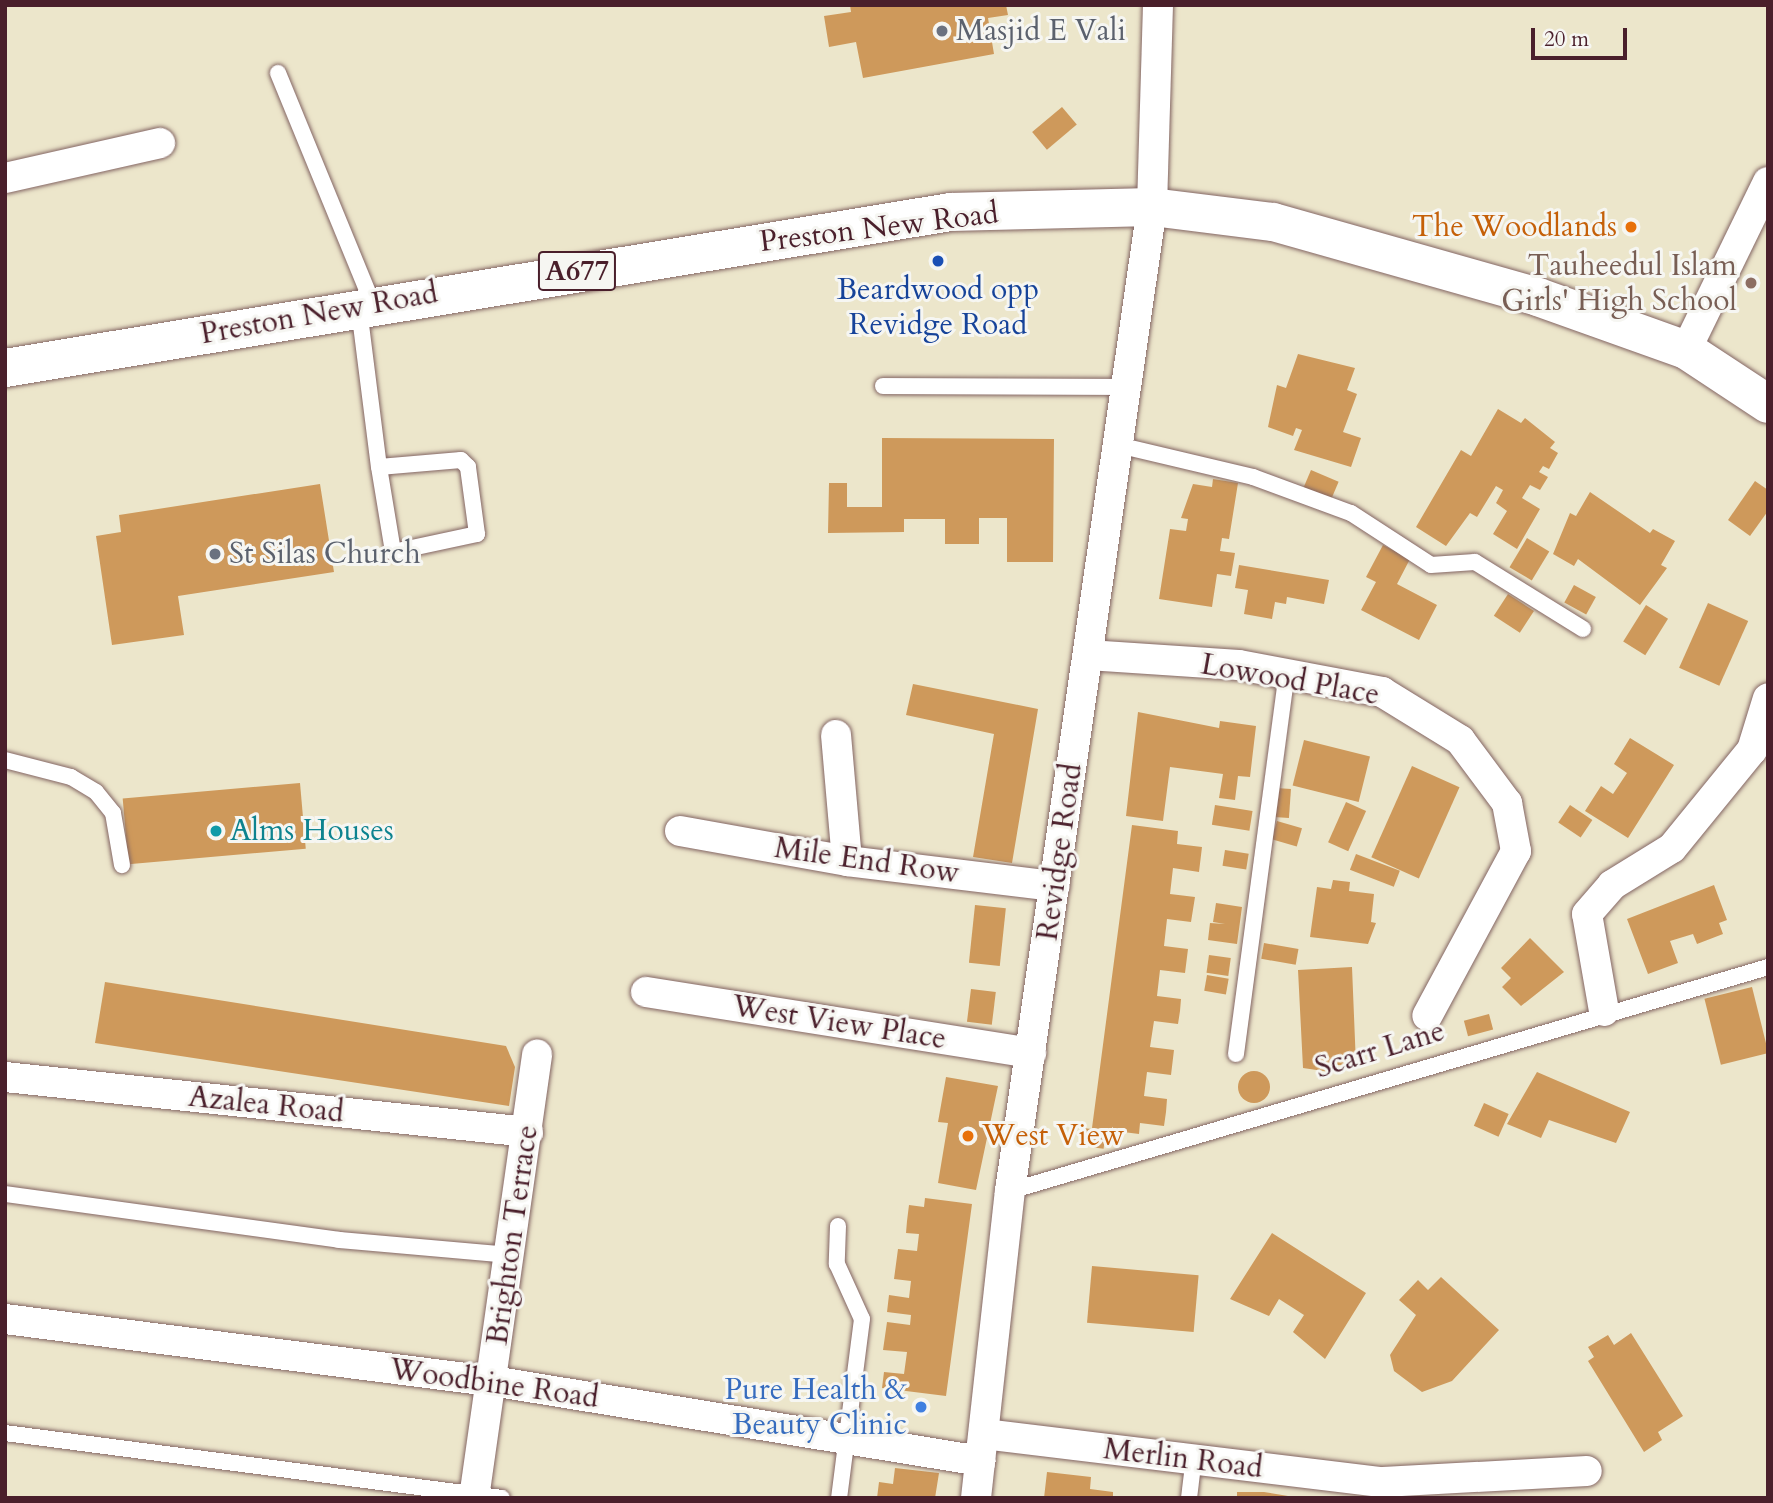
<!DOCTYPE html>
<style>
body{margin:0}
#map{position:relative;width:1773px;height:1503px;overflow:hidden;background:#ece6cb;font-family:Cardo,serif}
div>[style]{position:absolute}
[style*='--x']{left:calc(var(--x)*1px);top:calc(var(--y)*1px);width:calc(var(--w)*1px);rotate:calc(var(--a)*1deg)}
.building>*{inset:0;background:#ce995b;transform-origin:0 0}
.round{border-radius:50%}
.roads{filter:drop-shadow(0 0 2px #836563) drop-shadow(0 0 2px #836563)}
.lane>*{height:16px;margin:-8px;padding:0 8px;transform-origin:8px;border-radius:8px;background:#fff}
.street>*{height:30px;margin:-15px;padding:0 15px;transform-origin:15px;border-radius:15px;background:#fff}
.highway>*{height:38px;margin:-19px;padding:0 19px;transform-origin:19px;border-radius:19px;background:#fff}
.dots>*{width:19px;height:19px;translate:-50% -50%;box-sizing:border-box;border:4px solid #f6f6f2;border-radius:50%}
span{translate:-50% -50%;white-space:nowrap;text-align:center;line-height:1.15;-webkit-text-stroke:6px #f6f6f2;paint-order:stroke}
.shield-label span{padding:2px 5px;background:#f6f6f2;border:2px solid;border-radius:5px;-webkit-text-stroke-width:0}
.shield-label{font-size:28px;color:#4a1f2b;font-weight:700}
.worship-label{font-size:30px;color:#5b616d}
.left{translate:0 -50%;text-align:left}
.food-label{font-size:30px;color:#c56008}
.right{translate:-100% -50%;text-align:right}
.street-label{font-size:30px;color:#4a1f2b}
.education-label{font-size:30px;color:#785e54}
.transit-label{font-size:30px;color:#164399}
.culture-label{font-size:30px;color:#0d838f}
.shop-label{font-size:30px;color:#366cbe}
.frame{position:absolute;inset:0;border:7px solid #4a1f2b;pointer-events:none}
.scale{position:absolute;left:1531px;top:28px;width:96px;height:32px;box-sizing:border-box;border:4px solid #4a1f2b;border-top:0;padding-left:9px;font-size:21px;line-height:24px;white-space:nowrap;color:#4a1f2b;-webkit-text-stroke:5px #f6f6f2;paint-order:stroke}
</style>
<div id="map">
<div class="building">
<div style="clip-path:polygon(850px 5px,1006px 5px,1008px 15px,988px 18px,994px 54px,863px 78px,856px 42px,829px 47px,824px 16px,851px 12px)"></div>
<div style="left:1062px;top:107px;width:23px;height:39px;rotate:50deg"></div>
<div style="clip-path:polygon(1298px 354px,1355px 368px,1347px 390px,1357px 394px,1343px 432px,1361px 438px,1351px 467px,1294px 450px,1302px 430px,1296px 428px,1293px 436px,1268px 427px,1277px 385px,1286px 388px)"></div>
<div style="clip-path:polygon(1498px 409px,1521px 423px,1525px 418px,1555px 442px,1550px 448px,1558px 453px,1549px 469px,1543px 466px,1539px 472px,1548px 477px,1540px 490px,1530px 485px,1522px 498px,1540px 509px,1517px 549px,1493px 534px,1507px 511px,1496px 503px,1503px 490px,1496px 486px,1477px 517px,1470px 513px,1446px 546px,1416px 527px,1461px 450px,1471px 456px)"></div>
<div style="clip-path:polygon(882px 438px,1054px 439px,1053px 562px,1007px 562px,1007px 518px,979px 518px,979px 544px,945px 544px,945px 519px,904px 519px,904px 532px,828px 533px,829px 483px,847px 483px,847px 507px,882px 507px)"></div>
<div style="left:1311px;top:470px;width:30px;height:19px;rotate:23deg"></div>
<div style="clip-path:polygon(1213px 479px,1238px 483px,1229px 539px,1222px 538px,1220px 551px,1235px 553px,1231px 576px,1217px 574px,1212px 607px,1159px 599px,1170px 529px,1186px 531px,1188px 519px,1181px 518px,1193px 484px,1212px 487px)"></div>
<div style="clip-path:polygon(1755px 481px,1768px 490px,1768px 511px,1750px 536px,1728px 520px)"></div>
<div style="clip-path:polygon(320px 484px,334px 572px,178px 596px,184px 635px,112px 645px,96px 536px,121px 532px,119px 515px)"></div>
<div style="clip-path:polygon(1590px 492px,1650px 533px,1653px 529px,1675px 541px,1661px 565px,1667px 568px,1640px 605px,1578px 559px,1574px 566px,1553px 554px,1570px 513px,1576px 516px)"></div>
<div style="left:1527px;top:538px;width:26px;height:34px;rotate:31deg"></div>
<div style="clip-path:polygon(1383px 545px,1410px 559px,1397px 584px,1437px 605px,1419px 640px,1361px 610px,1376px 582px,1366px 577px)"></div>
<div style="clip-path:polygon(1239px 565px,1329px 580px,1324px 604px,1287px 597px,1286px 604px,1275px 602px,1272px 619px,1244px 614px,1248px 590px,1235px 588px)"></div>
<div style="left:1574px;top:585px;width:25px;height:20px;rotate:29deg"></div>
<div style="left:1508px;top:594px;width:31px;height:26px;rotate:33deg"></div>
<div style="left:1708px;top:603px;width:44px;height:71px;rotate:24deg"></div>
<div style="left:1646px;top:605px;width:26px;height:43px;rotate:32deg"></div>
<div style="clip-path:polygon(913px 684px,1038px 709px,1012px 863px,973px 857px,994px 734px,906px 715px)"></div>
<div style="clip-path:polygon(1138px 712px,1219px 728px,1220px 721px,1256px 726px,1250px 777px,1238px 776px,1235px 800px,1219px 798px,1223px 774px,1170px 767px,1163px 821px,1126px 816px)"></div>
<div style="clip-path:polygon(1630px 738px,1674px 765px,1628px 838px,1585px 811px,1601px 786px,1613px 794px,1627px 773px,1614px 764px)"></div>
<div style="left:1304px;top:740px;width:68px;height:47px;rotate:14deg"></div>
<div style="left:1412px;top:766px;width:52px;height:100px;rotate:24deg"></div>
<div style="left:300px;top:783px;width:66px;height:178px;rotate:85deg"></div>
<div style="left:1276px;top:788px;width:15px;height:29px;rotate:4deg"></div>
<div style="left:1346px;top:802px;width:22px;height:44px;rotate:24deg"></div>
<div style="left:1215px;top:805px;width:38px;height:20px;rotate:9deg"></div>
<div style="left:1570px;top:805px;width:27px;height:21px;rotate:34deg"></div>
<div style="left:1277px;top:821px;width:26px;height:19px;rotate:16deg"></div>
<div style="clip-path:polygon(1132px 825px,1178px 831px,1177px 844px,1202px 847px,1199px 872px,1173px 868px,1170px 894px,1195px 897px,1191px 922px,1167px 919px,1164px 946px,1188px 949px,1185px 973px,1160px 970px,1157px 996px,1181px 999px,1180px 1011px,1178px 1024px,1154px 1021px,1150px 1047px,1174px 1050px,1171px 1075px,1147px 1072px,1144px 1096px,1167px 1099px,1166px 1112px,1164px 1126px,1140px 1123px,1139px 1134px,1092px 1128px)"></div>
<div style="left:1225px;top:850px;width:24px;height:16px;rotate:9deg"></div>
<div style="left:1356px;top:854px;width:47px;height:17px;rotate:21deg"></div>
<div style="clip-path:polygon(1333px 880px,1350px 882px,1349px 891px,1374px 894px,1371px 922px,1376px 923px,1368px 944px,1310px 937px,1317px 887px,1331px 889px)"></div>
<div style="clip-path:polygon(1714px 885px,1727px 920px,1719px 923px,1723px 934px,1697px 944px,1693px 934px,1670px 941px,1678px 963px,1648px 974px,1627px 919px)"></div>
<div style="clip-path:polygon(1216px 903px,1242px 907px,1237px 944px,1208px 940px,1210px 923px,1225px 924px,1213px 922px)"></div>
<div style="left:975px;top:905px;width:31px;height:58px;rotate:6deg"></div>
<div style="clip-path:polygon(1530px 938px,1564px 972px,1521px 1006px,1502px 987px,1511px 978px,1501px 968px)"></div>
<div style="left:1264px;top:943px;width:35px;height:16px;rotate:10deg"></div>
<div style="left:1209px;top:955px;width:22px;height:18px;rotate:8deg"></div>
<div style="clip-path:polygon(1352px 967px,1356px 1065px,1337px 1065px,1337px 1073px,1303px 1068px,1298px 970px)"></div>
<div style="left:1207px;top:975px;width:22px;height:16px;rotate:10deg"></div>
<div style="clip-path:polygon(105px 982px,506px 1046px,515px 1067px,509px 1106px,95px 1043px)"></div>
<div style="left:1752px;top:987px;width:68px;height:49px;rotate:76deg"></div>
<div style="left:971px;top:989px;width:25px;height:33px;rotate:7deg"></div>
<div style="left:1489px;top:1014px;width:16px;height:26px;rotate:75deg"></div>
<div class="round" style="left:1238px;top:1071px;width:32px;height:32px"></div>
<div style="clip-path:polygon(1537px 1072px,1630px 1112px,1616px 1143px,1549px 1120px,1541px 1138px,1507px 1124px)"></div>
<div style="clip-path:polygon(946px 1077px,998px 1086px,976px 1190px,938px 1183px,948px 1123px,938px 1122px)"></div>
<div style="left:1484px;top:1103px;width:27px;height:25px;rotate:24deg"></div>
<div style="left:1083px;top:1128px;width:23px;height:18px;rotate:7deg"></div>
<div style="clip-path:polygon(925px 1198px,972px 1204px,946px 1396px,882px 1388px,884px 1372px,904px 1374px,907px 1352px,883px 1350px,887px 1322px,910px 1325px,911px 1315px,887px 1312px,889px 1295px,909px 1298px,911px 1281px,894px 1279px,898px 1249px,917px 1251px,919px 1234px,906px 1233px,907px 1221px,909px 1205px,924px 1207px)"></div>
<div style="clip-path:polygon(1272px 1233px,1366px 1293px,1325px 1359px,1293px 1332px,1304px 1315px,1279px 1299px,1269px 1316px,1230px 1299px)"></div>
<div style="left:1092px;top:1266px;width:107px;height:57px;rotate:5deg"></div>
<div style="clip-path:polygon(1441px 1277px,1499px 1330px,1452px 1381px,1422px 1392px,1394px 1371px,1390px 1355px,1416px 1315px,1399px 1300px,1418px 1280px,1428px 1290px)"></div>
<div style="clip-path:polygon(1631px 1333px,1683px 1416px,1658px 1432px,1662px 1440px,1644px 1452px,1588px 1361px,1594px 1357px,1588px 1347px,1608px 1335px,1614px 1345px)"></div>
<div style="clip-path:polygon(895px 1468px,939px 1473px,935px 1498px,877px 1498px,879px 1482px,893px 1484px)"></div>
<div style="clip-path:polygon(1047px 1472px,1091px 1477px,1090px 1489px,1113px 1492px,1113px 1498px,1044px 1498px)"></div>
<div style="clip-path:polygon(1237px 1492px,1264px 1492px,1300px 1498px,1237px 1498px)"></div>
</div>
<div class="roads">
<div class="lane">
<div style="--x:278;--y:73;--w:251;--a:67.7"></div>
<div style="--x:359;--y:309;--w:159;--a:82.8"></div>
<div style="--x:379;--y:467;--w:86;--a:80.6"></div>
<div style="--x:393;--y:552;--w:86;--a:-12.1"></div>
<div style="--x:477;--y:534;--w:68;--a:-97.7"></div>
<div style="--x:468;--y:467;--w:10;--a:-135"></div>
<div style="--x:461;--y:460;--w:82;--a:175.1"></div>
<div style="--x:883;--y:386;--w:243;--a:0.2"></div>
<div style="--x:1118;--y:445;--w:139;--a:13.3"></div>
<div style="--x:1253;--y:477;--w:104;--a:20.2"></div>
<div style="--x:1351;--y:513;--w:95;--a:33"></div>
<div style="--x:1431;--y:565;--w:44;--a:-3.9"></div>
<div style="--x:1475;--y:562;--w:127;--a:31.8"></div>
<div style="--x:5;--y:760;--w:68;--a:14.4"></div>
<div style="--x:71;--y:777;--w:29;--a:31"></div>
<div style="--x:96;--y:792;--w:27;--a:51"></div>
<div style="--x:113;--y:813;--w:53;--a:80.2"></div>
<div style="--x:1236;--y:1054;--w:383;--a:-82.4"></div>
<div style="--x:1010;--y:1191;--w:790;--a:-16.46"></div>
<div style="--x:5;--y:1194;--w:337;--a:7.8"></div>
<div style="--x:339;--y:1240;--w:172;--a:5"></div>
<div style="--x:838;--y:1226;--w:38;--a:92"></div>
<div style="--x:837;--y:1264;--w:60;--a:65.6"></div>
<div style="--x:862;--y:1319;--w:180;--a:97.3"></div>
<div style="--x:5;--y:1433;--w:501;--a:7.45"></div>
<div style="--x:1189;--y:1498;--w:38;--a:-83"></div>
</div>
<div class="street">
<div style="--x:5;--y:178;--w:159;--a:-12.7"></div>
<div style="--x:1686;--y:350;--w:187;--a:-64"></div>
<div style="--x:1088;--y:655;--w:151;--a:3.8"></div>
<div style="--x:1239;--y:665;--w:146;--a:10.7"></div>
<div style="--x:1382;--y:692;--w:92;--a:31.6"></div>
<div style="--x:1460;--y:740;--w:79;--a:53.3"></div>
<div style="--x:1507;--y:803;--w:49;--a:79.4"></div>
<div style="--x:1516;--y:851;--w:187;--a:118.3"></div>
<div style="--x:836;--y:735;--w:126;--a:85"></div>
<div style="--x:680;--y:831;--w:170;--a:10.2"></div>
<div style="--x:847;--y:861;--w:209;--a:6.9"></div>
<div style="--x:646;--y:992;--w:390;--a:9"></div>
<div style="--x:1604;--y:1011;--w:98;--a:-99.9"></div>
<div style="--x:1587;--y:914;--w:38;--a:-49"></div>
<div style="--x:1612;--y:885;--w:70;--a:-31.7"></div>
<div style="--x:1672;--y:848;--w:127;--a:-50.8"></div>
<div style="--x:1752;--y:750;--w:54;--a:-72.9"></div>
<div style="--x:5;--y:1077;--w:526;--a:6"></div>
<div style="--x:5;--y:1319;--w:491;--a:7.3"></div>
<div style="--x:492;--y:1381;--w:495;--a:9.3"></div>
<div style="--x:984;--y:1434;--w:402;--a:6.9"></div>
<div style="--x:1383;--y:1482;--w:204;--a:-3.1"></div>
<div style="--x:474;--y:1498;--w:448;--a:-81.9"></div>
<div style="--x:976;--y:1498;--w:309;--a:-83.7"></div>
<div style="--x:1010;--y:1191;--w:994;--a:-81.79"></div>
<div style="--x:1152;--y:207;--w:202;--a:-88.3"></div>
</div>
<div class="highway">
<div style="--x:5;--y:368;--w:958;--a:-9.37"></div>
<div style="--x:950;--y:212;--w:202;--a:-1.4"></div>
<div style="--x:1152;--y:207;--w:122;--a:7.1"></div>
<div style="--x:1273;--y:222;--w:275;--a:15.8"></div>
<div style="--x:1538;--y:297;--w:157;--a:19.7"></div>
<div style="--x:1686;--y:350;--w:98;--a:33.4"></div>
</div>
</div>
<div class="dots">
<div style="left:942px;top:31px;background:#6b7280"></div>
<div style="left:1631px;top:227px;background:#e8710a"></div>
<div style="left:938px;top:261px;background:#1a4fb4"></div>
<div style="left:1751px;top:283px;background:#8d6e63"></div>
<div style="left:215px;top:554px;background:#6b7280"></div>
<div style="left:216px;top:831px;background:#0f9aa8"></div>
<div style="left:968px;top:1136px;background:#e8710a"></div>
<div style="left:921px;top:1407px;background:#3f7fe0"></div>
</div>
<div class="shield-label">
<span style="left:577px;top:271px">A677</span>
</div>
<div class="worship-label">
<span class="left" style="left:956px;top:31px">Masjid E Vali</span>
<span class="left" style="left:229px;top:554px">St Silas Church</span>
</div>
<div class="food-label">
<span class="right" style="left:1617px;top:227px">The Woodlands</span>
<span class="left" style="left:982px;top:1136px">West View</span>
</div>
<div class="street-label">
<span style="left:879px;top:228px;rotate:-7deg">Preston New Road</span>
<span style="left:319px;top:314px;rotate:-10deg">Preston New Road</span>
<span style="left:1290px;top:680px;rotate:10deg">Lowood Place</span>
<span style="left:1060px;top:852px;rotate:-82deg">Revidge Road</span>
<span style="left:867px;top:861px;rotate:8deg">Mile End Row</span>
<span style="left:839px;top:1023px;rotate:9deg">West View Place</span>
<span style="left:1380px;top:1050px;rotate:-17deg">Scarr Lane</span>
<span style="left:266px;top:1105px;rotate:6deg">Azalea Road</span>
<span style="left:513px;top:1235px;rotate:-82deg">Brighton Terrace</span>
<span style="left:494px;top:1384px;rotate:8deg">Woodbine Road</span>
<span style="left:1183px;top:1459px;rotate:7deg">Merlin Road</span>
</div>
<div class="education-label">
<span class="right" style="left:1737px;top:283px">Tauheedul Islam<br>Girls' High School</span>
</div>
<div class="transit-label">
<span style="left:938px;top:307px">Beardwood opp<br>Revidge Road</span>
</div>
<div class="culture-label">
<span class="left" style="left:230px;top:831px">Alms Houses</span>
</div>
<div class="shop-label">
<span class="right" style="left:907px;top:1407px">Pure Health &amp;<br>Beauty Clinic</span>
</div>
<div class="frame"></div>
<div class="scale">20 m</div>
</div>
